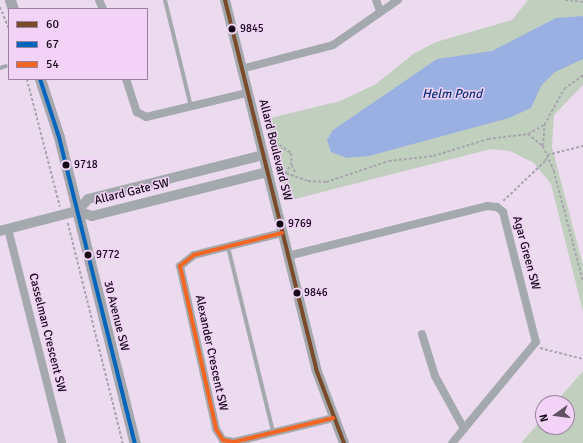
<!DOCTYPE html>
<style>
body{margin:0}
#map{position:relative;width:583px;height:443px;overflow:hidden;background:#ecdbef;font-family:Signika,sans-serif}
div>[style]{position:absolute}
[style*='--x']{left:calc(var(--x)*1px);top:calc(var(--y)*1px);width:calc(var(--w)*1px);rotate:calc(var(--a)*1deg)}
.green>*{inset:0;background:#c1d0be}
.water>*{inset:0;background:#9bb0e2}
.path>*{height:1.5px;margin-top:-0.75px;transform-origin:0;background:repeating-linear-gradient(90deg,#a9a5ae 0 3px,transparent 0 5px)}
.service>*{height:4px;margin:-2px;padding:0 2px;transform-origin:2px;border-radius:2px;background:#a4a9ad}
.minor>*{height:8px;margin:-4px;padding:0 4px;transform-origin:4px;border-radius:4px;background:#a4a9ad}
.tertiary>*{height:10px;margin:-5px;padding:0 5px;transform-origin:5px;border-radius:5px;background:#a4a9ad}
.secondary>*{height:11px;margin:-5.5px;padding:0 5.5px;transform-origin:5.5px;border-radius:5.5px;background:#a5a7ae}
.bus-1>*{height:4px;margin:-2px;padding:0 2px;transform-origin:2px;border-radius:2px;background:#7a4b2a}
.bus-2>*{height:4px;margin:-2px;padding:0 2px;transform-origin:2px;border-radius:2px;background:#0065bd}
.bus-3>*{height:4px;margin:-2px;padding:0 2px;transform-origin:2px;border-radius:2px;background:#f26522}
.dots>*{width:11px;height:11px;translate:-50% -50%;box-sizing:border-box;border:2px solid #f2d3f7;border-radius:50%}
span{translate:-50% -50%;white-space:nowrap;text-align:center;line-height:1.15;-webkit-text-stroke:3px #f2d3f7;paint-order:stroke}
.bus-label{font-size:11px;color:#130915}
.left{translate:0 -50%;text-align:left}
.street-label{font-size:12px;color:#130915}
.water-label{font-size:13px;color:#09327c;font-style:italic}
.legend{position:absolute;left:8px;top:8px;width:140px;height:72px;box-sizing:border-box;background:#f2d3f7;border:1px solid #99829d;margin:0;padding:5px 7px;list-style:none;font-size:12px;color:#130915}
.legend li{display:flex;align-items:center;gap:8px;height:20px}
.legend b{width:20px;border:1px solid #99829d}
.north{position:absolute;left:535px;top:395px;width:40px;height:40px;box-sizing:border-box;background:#f2d3f7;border:1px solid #99829d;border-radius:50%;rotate:256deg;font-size:11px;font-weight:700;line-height:16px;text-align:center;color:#130915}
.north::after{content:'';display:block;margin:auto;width:14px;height:18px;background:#5f5261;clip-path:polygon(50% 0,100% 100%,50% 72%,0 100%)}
</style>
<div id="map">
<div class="green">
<div style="clip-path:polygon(528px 0,583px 0,583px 85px,554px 115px,552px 147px,583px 265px,583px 312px,551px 184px,534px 163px,510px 151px,491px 149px,287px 201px,266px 119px,340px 101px,376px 84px,413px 54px,436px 42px,512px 20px)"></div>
<div style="clip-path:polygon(583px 371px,583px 443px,521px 443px,543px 418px,543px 427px,567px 427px,567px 403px,555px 403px)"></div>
</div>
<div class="water">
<div style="clip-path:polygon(583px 16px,583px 59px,555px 72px,541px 86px,531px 108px,509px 118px,369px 156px,347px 158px,331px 152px,327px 140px,333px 130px,437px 59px,492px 51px,556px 18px)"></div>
</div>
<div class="path">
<div style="--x:565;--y:0;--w:18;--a:6"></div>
<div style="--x:0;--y:7;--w:23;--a:67"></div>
<div style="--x:27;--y:79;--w:132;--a:75.5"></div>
<div style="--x:528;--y:134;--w:19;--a:39"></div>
<div style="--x:543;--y:146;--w:27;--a:66"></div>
<div style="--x:554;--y:171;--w:114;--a:75.2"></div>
<div style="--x:271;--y:144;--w:9;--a:6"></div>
<div style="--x:280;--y:145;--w:14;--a:36"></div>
<div style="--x:291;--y:153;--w:10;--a:84"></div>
<div style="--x:292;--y:163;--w:12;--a:121"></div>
<div style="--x:286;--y:173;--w:23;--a:20"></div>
<div style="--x:308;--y:181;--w:18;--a:3"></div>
<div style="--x:326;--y:182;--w:66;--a:-18.4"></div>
<div style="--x:389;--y:161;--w:44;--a:-6.5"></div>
<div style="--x:433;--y:156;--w:58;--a:-17.2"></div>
<div style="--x:488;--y:139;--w:40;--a:-7.1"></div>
<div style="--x:528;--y:134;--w:18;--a:-29"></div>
<div style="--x:544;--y:125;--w:41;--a:-60.9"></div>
<div style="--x:564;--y:89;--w:24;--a:-36"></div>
<div style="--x:543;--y:146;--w:21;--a:-87"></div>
<div style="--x:547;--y:155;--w:37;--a:-14"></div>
<div style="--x:292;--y:165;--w:10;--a:66"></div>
<div style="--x:279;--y:177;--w:8;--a:-30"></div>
<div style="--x:503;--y:201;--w:58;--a:-43.6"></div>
<div style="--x:545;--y:161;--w:6;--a:-72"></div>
<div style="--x:68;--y:223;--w:227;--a:76"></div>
<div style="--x:540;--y:348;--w:44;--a:14.3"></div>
</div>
<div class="service">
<div style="--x:165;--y:0;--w:110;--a:76.3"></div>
<div style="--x:0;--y:68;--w:6;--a:-18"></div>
<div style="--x:228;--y:247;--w:190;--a:76.3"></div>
</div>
<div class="minor">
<div style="--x:99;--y:0;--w:10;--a:66"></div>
<div style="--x:376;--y:0;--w:12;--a:70"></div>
<div style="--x:241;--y:69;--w:95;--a:-14.6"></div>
<div style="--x:333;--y:45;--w:79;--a:-34.7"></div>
<div style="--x:126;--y:79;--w:35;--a:72"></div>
<div style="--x:137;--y:112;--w:10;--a:29"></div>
<div style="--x:146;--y:117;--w:104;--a:-13.4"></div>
<div style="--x:8;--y:229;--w:221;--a:75.8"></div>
<div style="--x:282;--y:233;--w:91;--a:166"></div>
<div style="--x:194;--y:255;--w:18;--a:142"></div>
<div style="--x:180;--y:266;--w:167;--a:77.5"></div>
<div style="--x:216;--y:429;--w:13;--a:58"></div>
<div style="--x:223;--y:440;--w:11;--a:10"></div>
<div style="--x:234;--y:442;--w:102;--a:-13.6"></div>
<div style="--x:288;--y:256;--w:205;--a:-14.1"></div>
<div style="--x:487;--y:206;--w:10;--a:6"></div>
<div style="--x:497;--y:207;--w:8;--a:40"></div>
<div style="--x:503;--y:212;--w:134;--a:75.8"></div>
<div style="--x:536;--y:342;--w:131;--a:129.7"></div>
<div style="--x:422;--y:334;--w:44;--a:72.8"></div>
<div style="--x:435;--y:376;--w:60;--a:61.3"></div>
</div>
<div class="tertiary">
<div style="--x:225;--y:0;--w:380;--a:76.1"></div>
<div style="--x:316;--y:369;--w:79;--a:69.3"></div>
<div style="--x:77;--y:211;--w:16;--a:-47"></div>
<div style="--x:88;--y:199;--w:180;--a:-14.1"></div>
<div style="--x:77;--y:211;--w:16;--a:18"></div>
<div style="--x:92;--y:216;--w:180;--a:-14.1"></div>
<div style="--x:0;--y:231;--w:80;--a:-14.6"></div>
</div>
<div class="secondary">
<div style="--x:10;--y:0;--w:9;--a:72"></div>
<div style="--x:40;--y:79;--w:61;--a:71.9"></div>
<div style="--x:59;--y:137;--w:315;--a:76.1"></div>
</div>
<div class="bus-1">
<div style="--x:225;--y:0;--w:380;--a:76.1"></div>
<div style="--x:316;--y:369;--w:79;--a:69.3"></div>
</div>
<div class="bus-2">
<div style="--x:40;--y:79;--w:61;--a:71.9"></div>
<div style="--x:59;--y:137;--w:315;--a:76.1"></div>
</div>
<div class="bus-3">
<div style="--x:282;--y:233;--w:91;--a:166"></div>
<div style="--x:194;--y:255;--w:18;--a:142"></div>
<div style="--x:180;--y:266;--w:167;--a:77.5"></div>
<div style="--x:216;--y:429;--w:13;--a:58"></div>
<div style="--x:223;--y:440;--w:11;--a:10"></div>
<div style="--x:234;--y:442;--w:102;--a:-13.6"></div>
</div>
<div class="dots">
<div style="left:232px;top:29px;background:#130915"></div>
<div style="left:66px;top:165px;background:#130915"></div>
<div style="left:280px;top:224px;background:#130915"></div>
<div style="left:88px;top:255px;background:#130915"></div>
<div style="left:297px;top:293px;background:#130915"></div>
</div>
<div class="bus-label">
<span class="left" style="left:240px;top:29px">9845</span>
<span class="left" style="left:74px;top:165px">9718</span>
<span class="left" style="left:288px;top:224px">9769</span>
<span class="left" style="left:96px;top:255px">9772</span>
<span class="left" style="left:304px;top:293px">9846</span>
</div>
<div class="street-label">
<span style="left:275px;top:150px;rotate:76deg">Allard Boulevard SW</span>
<span style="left:132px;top:192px;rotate:-14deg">Allard Gate SW</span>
<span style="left:526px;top:253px;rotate:75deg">Agar Green SW</span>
<span style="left:116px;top:316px;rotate:76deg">30 Avenue SW</span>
<span style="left:47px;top:333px;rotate:76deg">Casselman Crescent SW</span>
<span style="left:211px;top:353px;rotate:78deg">Alexander Crescent SW</span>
</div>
<div class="water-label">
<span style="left:452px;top:94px">Helm Pond</span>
</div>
<ul class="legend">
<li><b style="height:5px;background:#7a4b2a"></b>60</li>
<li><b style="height:5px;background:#0065bd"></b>67</li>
<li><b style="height:5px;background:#f26522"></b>54</li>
</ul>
<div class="north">N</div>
</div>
